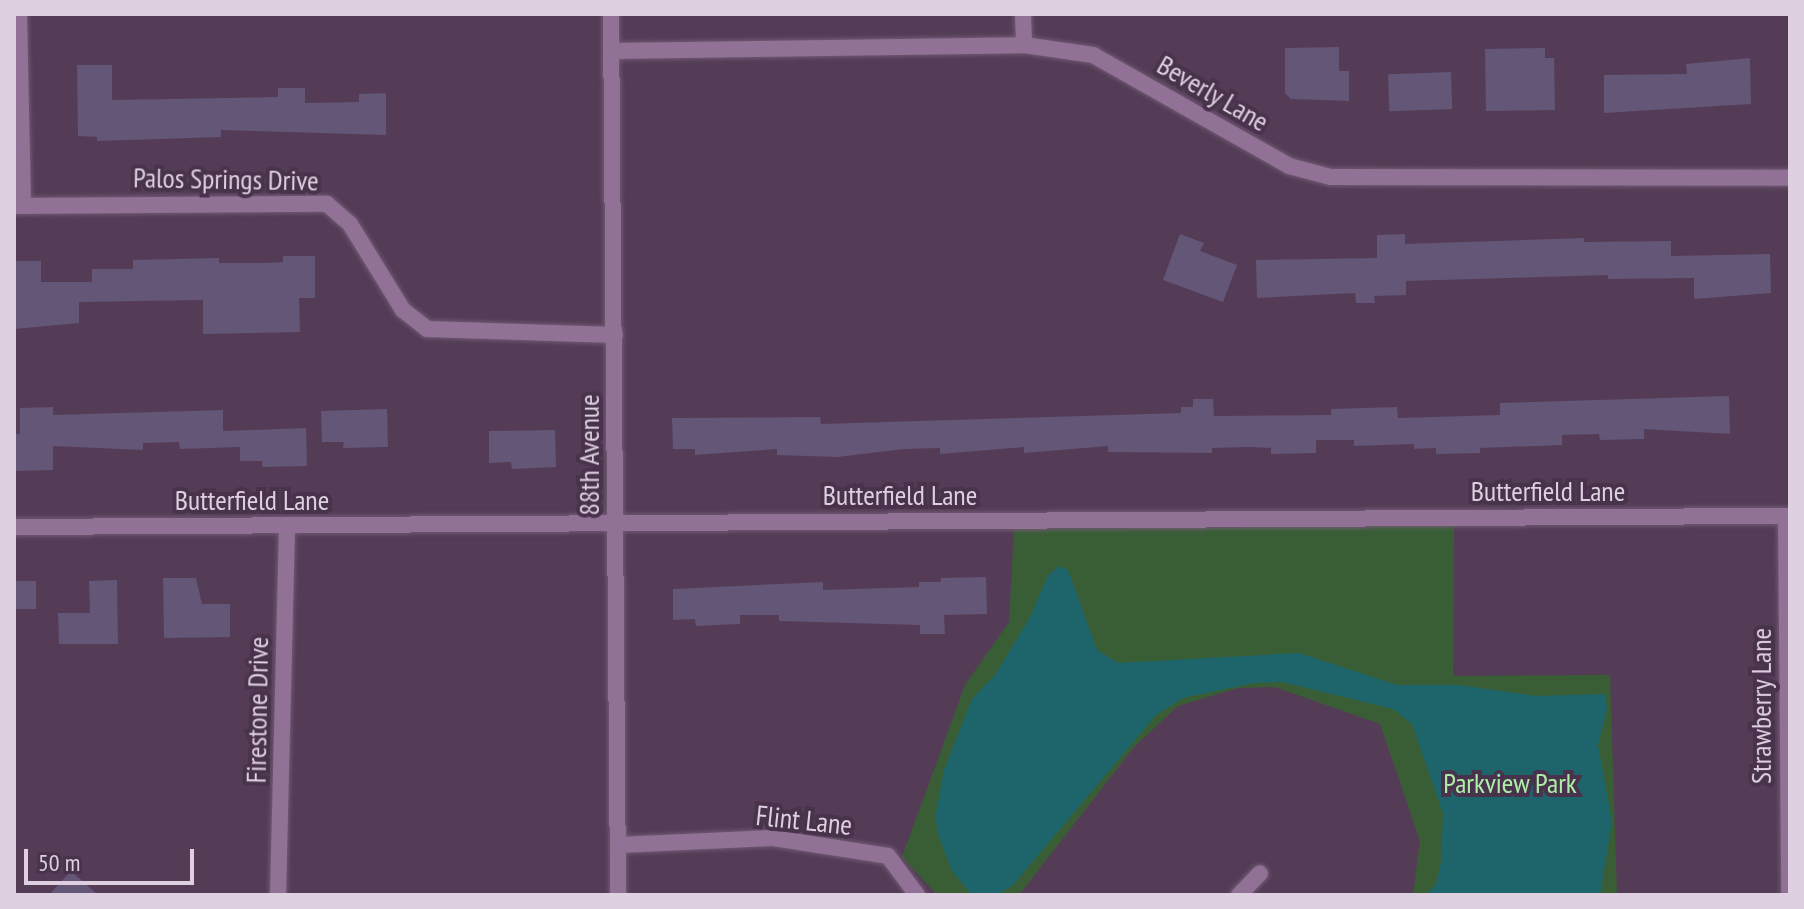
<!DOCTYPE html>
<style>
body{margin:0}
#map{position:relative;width:1804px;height:909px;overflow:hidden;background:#543c57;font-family:"PT Sans Narrow",sans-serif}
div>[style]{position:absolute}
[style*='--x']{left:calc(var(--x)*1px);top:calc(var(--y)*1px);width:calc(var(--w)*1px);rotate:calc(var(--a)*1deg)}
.green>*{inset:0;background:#395e36}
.water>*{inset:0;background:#1e656b}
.building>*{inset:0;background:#635676;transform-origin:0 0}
.roads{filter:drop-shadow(0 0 2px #705a72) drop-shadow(0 0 2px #705a72)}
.street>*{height:16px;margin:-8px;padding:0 8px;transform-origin:8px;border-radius:8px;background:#917195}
span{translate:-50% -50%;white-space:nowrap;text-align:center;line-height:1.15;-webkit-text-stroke:8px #49324c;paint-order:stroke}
.street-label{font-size:28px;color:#ded0e0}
.park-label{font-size:28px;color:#aceea7}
.frame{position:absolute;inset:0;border:16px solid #ded0e0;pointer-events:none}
.scale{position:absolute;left:24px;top:849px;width:170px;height:36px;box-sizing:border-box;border:4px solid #ded0e0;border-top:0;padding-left:10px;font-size:24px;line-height:28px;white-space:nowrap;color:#ded0e0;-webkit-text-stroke:6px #49324c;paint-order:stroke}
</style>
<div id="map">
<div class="green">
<div style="clip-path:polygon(1454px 525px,1453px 676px,1610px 675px,1617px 895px,1413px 895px,1420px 841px,1380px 724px,1275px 687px,1238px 688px,1178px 706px,1134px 747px,1019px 895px,937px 895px,902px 857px,965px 685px,1009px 622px,1014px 529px)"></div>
</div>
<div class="water">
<div style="clip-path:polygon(1060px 566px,1068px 570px,1097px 650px,1118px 663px,1299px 653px,1397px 685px,1458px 685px,1536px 696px,1605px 694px,1607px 708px,1598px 745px,1612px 821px,1600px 895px,1425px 895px,1436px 884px,1441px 863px,1443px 814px,1412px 724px,1393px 709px,1282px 682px,1254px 683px,1183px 698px,1156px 715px,1013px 885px,997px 895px,972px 895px,952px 871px,939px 837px,935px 818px,944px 770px,972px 699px,995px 675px,1030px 617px,1048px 575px)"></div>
</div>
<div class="building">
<div style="clip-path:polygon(1339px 47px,1339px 71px,1349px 71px,1349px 101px,1291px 99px,1285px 93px,1285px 48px)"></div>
<div style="clip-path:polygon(1545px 48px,1545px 58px,1554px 58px,1555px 110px,1486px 111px,1485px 49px)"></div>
<div style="clip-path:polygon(1750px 58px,1751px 104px,1604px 113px,1604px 75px,1687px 74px,1686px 64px)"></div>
<div style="clip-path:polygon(77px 65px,112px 65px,112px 100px,278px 97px,278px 88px,305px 88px,305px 103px,359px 102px,359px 94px,386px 93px,386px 135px,221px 130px,221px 137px,97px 141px,97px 137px,78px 136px)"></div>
<div style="left:1451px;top:72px;width:37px;height:63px;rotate:88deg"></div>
<div style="clip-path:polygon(1180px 234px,1204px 243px,1200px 251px,1237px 265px,1223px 302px,1163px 280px)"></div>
<div style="clip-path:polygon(1405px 234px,1405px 244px,1584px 238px,1584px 242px,1671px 241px,1671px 256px,1770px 254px,1771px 293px,1694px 299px,1694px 278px,1608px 279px,1608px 275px,1406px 281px,1406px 295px,1374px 296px,1375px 303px,1356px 303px,1355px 293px,1257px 298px,1256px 260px,1377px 258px,1377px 235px)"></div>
<div style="clip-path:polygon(283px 256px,315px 256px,315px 298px,299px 298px,300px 332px,203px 334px,203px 300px,79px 302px,79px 323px,14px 329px,14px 261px,41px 261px,41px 282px,92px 282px,92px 269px,133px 269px,133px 260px,219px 258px,219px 263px,264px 263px,283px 262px)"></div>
<div style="clip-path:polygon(1729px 396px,1730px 434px,1644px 429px,1644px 439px,1600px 440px,1599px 434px,1562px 435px,1562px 445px,1480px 448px,1480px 453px,1436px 454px,1436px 448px,1414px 449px,1414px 444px,1354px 446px,1354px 440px,1316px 440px,1316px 453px,1271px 454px,1271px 448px,1249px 447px,1212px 448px,1212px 453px,1108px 452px,1108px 446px,1024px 453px,1024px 447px,940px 454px,940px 448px,904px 449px,837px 457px,777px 455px,777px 449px,695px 455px,695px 449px,673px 449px,672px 418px,820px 417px,821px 424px,1181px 413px,1181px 407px,1193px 407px,1193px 399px,1213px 399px,1214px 416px,1331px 415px,1331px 409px,1397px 407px,1398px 418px,1500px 415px,1500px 403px)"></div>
<div style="clip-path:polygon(53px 407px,53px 415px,223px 410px,223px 431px,306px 428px,307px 466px,262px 467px,262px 461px,240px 461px,240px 447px,180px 449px,179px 442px,143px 443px,143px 450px,53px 446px,53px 470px,16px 471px,14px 434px,20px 434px,20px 408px)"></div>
<div style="clip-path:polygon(387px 409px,388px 447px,343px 448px,344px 442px,322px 442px,321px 411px)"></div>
<div style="clip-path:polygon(555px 430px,556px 467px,512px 469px,511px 462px,489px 463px,489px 431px)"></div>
<div style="clip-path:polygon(986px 577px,987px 614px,944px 615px,945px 634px,920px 634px,920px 625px,779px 621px,779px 615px,740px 615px,740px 624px,696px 626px,695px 619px,673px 620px,673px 589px,823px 582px,823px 590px,919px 587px,919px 582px,941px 582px,941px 578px)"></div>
<div style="clip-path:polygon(163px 578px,196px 578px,202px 604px,230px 604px,230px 637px,164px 638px)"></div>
<div style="clip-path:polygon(117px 580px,118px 644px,59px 644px,58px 613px,90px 613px,89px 581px)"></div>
<div style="left:14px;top:581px;width:22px;height:28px"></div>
<div style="clip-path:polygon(71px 871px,98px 895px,49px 895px)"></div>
</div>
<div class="roads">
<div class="street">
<div style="--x:19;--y:14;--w:191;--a:88.8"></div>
<div style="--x:611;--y:14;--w:881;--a:89.54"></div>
<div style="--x:1023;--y:14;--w:31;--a:88"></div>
<div style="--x:612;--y:51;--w:412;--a:-0.8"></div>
<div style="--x:1024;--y:45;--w:70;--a:8.2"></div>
<div style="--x:1093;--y:55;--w:225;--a:29.5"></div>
<div style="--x:1289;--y:166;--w:43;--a:14.7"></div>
<div style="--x:1331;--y:177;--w:459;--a:0.1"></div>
<div style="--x:14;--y:206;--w:313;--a:-0.4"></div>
<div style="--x:327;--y:204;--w:30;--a:41"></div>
<div style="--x:350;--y:224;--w:101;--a:58.4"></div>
<div style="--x:403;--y:310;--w:31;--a:38"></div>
<div style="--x:427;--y:329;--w:188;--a:1.8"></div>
<div style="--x:14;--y:527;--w:1772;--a:-0.36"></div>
<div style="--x:1786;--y:516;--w:379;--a:89.5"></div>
<div style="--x:618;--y:845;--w:155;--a:-2.6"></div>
<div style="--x:773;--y:838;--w:116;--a:8.9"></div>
<div style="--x:888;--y:856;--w:49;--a:53.4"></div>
<div style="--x:278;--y:895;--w:369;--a:-88.6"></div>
<div style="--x:1239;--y:895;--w:30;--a:-46"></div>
</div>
</div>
<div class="street-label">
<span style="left:1213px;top:93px;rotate:30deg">Beverly Lane</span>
<span style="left:226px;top:179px;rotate:1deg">Palos Springs Drive</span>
<span style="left:589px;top:455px;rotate:-90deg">88th Avenue</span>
<span style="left:1548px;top:491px">Butterfield Lane</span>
<span style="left:900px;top:495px">Butterfield Lane</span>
<span style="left:252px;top:500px">Butterfield Lane</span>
<span style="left:1761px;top:706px;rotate:-90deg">Strawberry Lane</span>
<span style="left:257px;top:710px;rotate:-89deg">Firestone Drive</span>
<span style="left:804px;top:820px;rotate:6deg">Flint Lane</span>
</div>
<div class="park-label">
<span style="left:1510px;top:783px">Parkview Park</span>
</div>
<div class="frame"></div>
<div class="scale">50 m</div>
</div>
